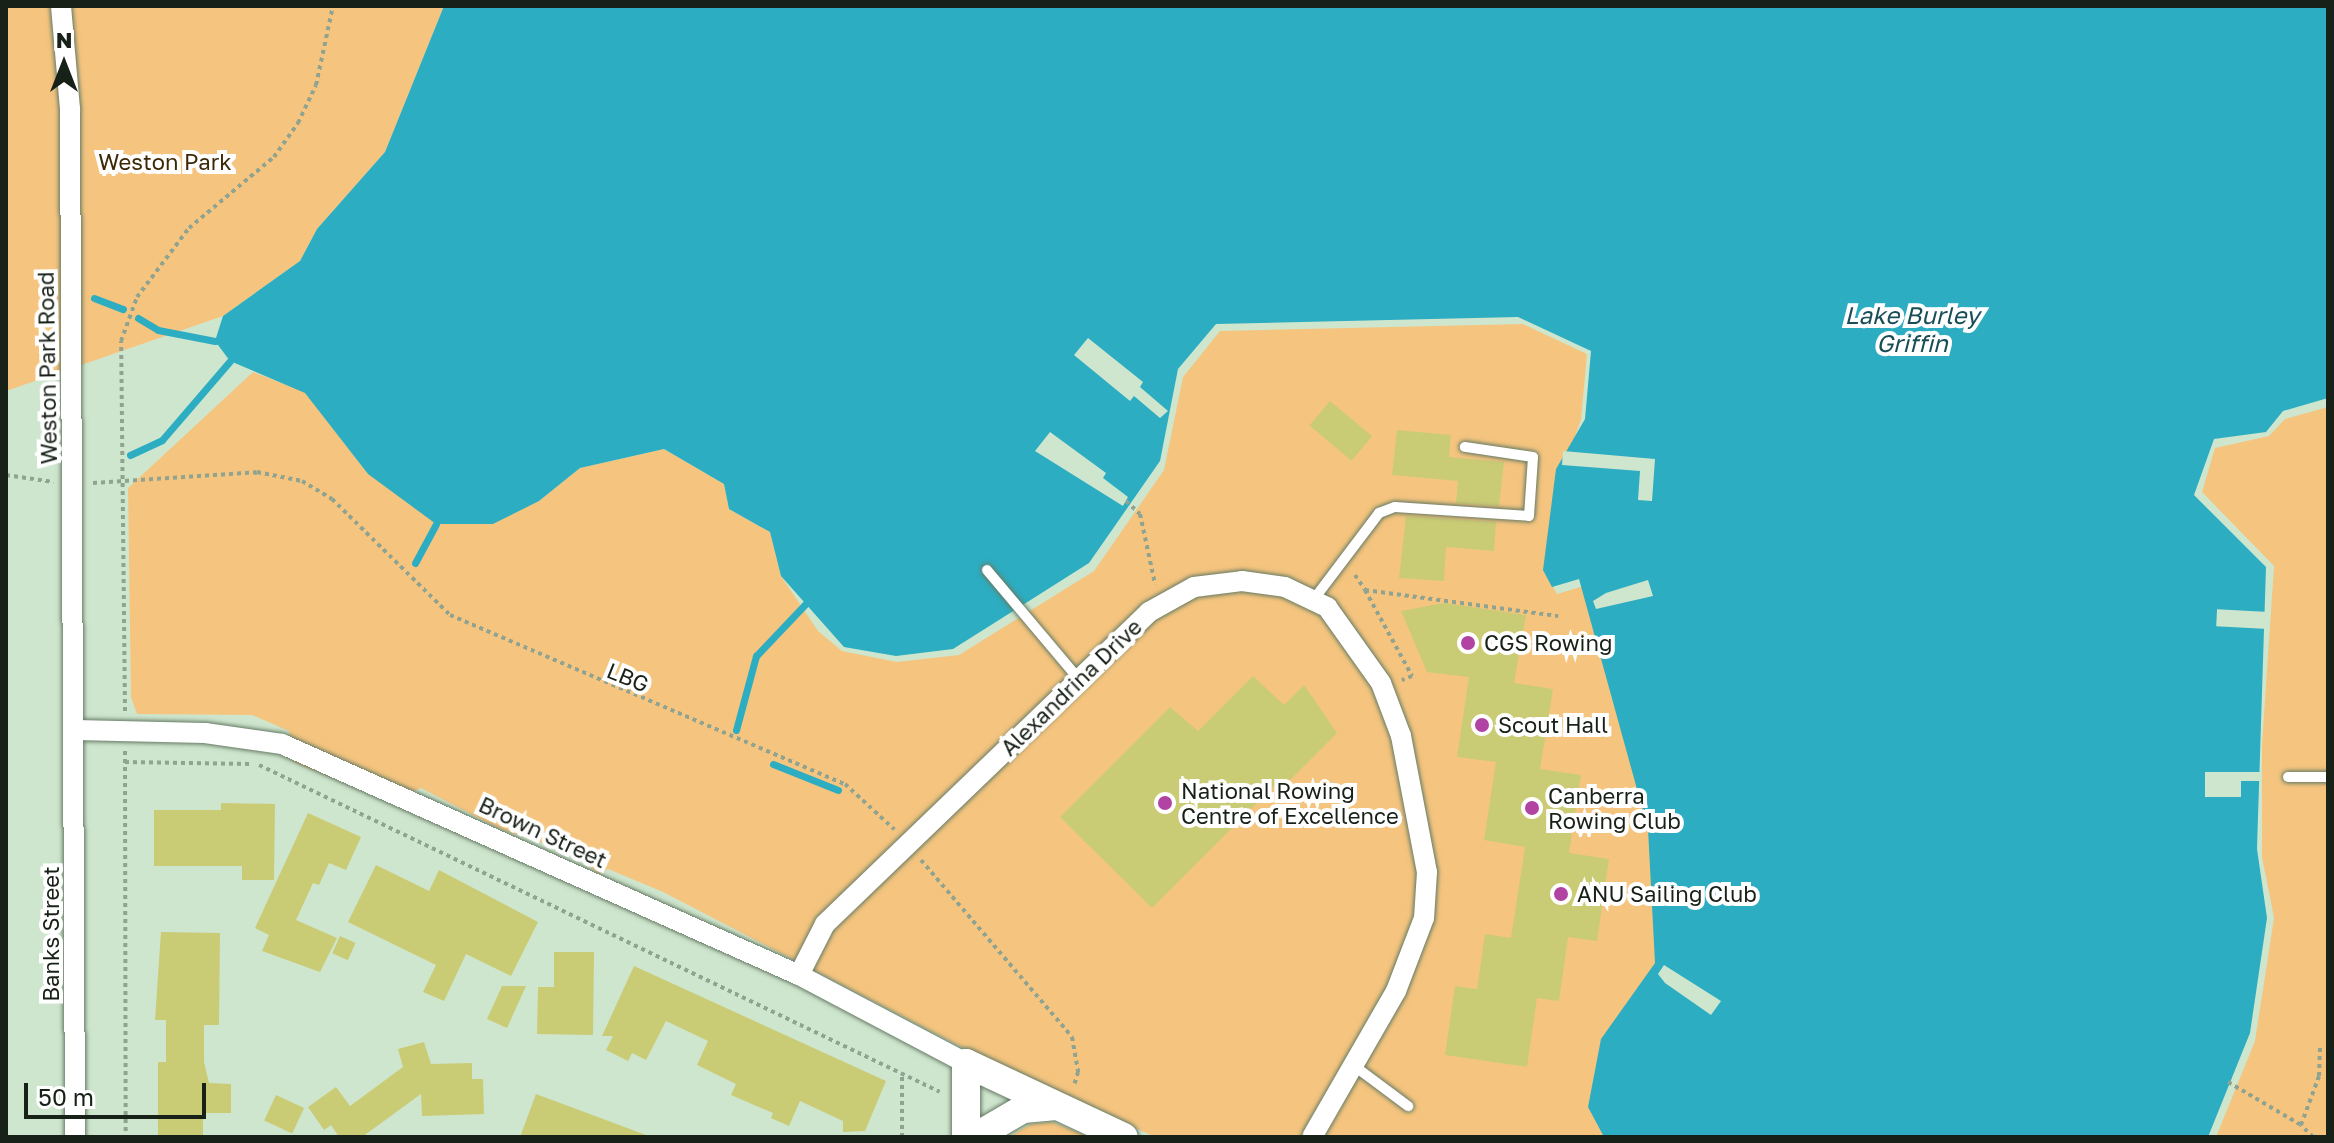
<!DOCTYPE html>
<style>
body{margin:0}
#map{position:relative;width:2334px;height:1143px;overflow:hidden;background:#cfe6ce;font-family:"Golos Text",sans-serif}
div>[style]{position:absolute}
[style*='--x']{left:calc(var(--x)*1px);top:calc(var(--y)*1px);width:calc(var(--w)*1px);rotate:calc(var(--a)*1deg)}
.green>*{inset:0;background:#f5c57f}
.water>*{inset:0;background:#2dadc1}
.pier>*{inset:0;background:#cfe6ce;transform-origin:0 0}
.stream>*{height:7px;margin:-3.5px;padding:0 3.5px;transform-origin:3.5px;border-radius:3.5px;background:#2dadc1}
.building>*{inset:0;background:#cacb75;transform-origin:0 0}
.path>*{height:4px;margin-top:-2px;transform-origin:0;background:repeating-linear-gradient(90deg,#90a390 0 4px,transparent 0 8px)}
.roads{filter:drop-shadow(0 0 2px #667b65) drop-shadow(0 0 2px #667b65)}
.lane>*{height:10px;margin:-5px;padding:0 5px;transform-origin:5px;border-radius:5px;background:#fff}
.street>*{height:20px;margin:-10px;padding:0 10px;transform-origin:10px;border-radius:10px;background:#fff}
.secondary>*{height:28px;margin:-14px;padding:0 14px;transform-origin:14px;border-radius:14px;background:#fff}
.dots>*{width:22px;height:22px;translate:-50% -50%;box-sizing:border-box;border:4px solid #fff;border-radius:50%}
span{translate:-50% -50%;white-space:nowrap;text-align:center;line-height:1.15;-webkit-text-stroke:8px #fff;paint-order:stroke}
.park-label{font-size:22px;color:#3d2907}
.street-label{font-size:22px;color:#182118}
.poi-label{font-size:22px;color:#182118}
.left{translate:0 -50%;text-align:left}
.water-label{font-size:24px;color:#1a4e57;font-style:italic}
.frame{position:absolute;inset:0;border:8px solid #182118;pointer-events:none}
.north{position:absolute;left:24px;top:24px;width:80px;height:80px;-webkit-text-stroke:6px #fff;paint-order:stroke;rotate:0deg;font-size:22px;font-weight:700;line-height:32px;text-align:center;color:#182118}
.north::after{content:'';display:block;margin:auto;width:28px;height:36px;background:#182118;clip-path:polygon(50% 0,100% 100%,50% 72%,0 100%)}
.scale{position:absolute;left:24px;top:1083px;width:182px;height:36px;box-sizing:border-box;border:4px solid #182118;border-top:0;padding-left:10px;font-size:24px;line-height:28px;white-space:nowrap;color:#182118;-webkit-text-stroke:6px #fff;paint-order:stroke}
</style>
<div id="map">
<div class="green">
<div style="clip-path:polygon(6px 6px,444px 6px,385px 152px,317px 229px,300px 261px,223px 316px,6px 391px)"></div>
<div style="clip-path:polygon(1523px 324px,1587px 354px,1581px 420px,1561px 476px,1548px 578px,1557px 594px,1584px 586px,1654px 834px,1663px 964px,1605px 1137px,1155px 1137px,973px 1053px,663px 892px,608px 869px,599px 874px,572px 853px,500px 829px,421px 788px,389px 801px,293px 762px,289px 731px,252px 715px,137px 714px,131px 697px,128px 488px,253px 372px,305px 392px,368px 474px,539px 501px,580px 468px,664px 449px,724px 484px,729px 509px,770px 532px,781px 576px,818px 631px,842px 651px,897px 662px,959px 655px,1094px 571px,1164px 470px,1183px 377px,1220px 331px)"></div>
<div style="clip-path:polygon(2328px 407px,2328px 1137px,2216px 1137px,2255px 1041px,2274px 918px,2262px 857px,2262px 745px,2274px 566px,2202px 492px,2215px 448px,2269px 436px,2285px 419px)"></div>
<div style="clip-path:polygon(1052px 1122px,1090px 1137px,1009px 1137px,1031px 1124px)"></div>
</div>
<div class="water">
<div style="clip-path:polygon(444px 6px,2328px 6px,2328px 398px,2283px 411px,2266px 432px,2214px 439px,2194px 495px,2266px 567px,2257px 849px,2267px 918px,2250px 1033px,2208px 1137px,1604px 1137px,1588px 1107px,1601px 1039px,1655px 963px,1648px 829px,1579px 579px,1552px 587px,1543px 570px,1556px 469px,1585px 419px,1591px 351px,1518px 317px,1216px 324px,1178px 369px,1160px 461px,1089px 563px,953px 649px,896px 656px,844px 647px,781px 576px,770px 532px,729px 509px,724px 484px,664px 449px,580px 468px,539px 501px,493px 524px,436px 524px,368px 474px,305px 393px,230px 361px,215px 341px,223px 316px,300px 261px,317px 229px,385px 152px)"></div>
</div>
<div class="pier">
<div style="clip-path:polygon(1088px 338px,1143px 382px,1140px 387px,1168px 411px,1160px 418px,1134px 396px,1130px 401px,1074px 355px)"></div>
<div style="clip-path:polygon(1050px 432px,1106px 473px,1103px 478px,1128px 497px,1123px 506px,1035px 451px)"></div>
<div style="clip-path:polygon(1563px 451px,1655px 459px,1652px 501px,1638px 500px,1640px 471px,1562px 465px)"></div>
<div style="clip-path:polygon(1648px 580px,1653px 596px,1596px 609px,1593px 601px,1606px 593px)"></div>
<div style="left:2269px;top:612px;width:17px;height:52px;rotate:93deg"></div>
<div style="clip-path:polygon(2205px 772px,2261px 772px,2261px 781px,2241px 781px,2241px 797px,2205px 797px)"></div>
<div style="clip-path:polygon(1664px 965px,1721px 1001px,1711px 1015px,1665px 983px,1658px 974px)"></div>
</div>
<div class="stream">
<div style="--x:94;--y:298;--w:31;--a:21"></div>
<div style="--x:138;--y:318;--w:23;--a:31"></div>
<div style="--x:158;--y:330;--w:58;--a:10.9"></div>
<div style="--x:130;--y:455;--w:35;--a:-25"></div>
<div style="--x:162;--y:440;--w:104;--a:-49.3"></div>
<div style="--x:415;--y:563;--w:44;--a:-61.7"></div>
<div style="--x:736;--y:730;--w:77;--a:-74.9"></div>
<div style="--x:756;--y:656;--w:80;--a:-46.5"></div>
<div style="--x:773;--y:764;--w:70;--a:21.8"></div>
</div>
<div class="building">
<div style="left:1330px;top:401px;width:55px;height:32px;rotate:40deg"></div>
<div style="clip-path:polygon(1397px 430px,1451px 435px,1449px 457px,1504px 462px,1499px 506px,1456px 503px,1458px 481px,1392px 475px)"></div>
<div style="clip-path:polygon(1406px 516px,1496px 522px,1494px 551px,1446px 547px,1444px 581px,1399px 578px)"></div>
<div style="clip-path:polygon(1444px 603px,1526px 615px,1514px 683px,1553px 689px,1540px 769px,1581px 775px,1569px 853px,1609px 859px,1597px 941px,1568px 937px,1559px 1001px,1537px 998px,1527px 1067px,1445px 1055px,1455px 986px,1477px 989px,1485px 934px,1511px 938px,1525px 847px,1484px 840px,1496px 762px,1457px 757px,1469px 677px,1427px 672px,1401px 611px)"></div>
<div style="clip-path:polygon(1253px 676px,1284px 705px,1304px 685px,1337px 733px,1281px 789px,1276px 784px,1152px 908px,1060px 817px,1170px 707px,1198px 731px)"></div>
<div style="clip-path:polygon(221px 803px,275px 804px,274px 880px,242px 880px,242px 866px,154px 866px,154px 810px,221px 810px)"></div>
<div style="clip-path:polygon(308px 813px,361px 837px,346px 870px,329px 863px,319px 885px,313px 883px,296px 920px,337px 938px,320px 972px,262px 951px,269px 935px,255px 928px)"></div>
<div style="clip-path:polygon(376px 865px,429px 891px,439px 870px,538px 922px,511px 976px,466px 954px,444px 1001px,423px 992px,436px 965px,348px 922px)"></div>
<div style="clip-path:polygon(161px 932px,220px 933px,219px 1025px,204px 1025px,204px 1062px,209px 1083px,231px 1084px,231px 1113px,203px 1113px,203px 1137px,158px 1137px,158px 1062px,166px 1062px,166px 1020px,155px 1020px)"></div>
<div style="left:340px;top:936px;width:17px;height:19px;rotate:24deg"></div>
<div style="clip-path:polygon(554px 952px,594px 952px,593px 1035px,537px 1034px,538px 987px,554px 987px)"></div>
<div style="clip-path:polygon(634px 966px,886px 1081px,865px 1131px,843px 1132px,843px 1121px,800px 1101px,789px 1126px,771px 1118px,773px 1113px,731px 1095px,736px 1084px,697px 1065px,708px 1041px,666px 1021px,646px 1060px,632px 1053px,628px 1061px,606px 1050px,613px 1036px,602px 1036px)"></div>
<div style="clip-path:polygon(502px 986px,526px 986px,507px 1028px,487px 1019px)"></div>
<div style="clip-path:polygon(424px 1042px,431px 1064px,472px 1063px,472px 1079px,483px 1079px,484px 1114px,422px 1116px,421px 1094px,362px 1137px,339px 1137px,331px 1125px,324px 1130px,308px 1107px,336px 1087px,350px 1106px,403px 1067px,398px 1049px)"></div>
<div style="clip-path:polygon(536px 1094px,646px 1135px,645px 1137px,520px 1137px)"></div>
<div style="left:276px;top:1095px;width:31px;height:28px;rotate:25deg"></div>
</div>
<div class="path">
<div style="--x:6;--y:475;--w:48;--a:8.5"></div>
<div style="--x:93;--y:483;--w:164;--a:-3.8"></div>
<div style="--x:257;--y:472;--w:46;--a:11.3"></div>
<div style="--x:302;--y:481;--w:35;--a:31"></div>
<div style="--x:332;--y:499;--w:165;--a:44.5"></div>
<div style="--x:450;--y:615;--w:430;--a:23.2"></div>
<div style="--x:845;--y:784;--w:67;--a:42.6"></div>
<div style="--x:1126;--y:501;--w:19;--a:43"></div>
<div style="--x:1140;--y:514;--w:72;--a:77.9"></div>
<div style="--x:1355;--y:575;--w:18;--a:56"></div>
<div style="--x:1365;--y:590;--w:195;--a:7.7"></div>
<div style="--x:1365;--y:590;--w:98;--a:61.3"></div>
<div style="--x:1412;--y:676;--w:11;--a:158"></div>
<div style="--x:125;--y:711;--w:370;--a:-90.6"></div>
<div style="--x:121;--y:341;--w:47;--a:-70"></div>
<div style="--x:137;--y:297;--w:86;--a:-53"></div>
<div style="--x:189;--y:228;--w:111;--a:-39.9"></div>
<div style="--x:274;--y:157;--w:42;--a:-54.8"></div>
<div style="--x:298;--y:123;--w:42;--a:-64.7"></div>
<div style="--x:316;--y:85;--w:81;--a:-77.9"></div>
<div style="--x:125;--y:751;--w:386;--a:89.9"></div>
<div style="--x:125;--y:762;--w:126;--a:0.9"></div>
<div style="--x:259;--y:765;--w:755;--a:25.65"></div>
<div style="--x:921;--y:860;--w:233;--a:49.5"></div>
<div style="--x:1072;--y:1037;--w:36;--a:80"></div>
<div style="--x:1078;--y:1072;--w:15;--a:106"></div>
<div style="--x:902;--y:1077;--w:60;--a:90"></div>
<div style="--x:2228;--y:1082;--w:85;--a:30.5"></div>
<div style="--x:2313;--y:1137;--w:17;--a:-135"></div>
<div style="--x:2301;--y:1125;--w:52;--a:-69.8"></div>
<div style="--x:2319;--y:1076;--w:31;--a:-88"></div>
</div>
<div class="roads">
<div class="lane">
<div style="--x:987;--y:570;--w:141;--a:49.9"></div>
<div style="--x:1314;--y:599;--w:108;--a:-52.9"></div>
<div style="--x:1379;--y:513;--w:17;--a:-21"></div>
<div style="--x:1395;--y:507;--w:134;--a:3.8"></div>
<div style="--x:1529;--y:516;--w:59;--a:-86.1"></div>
<div style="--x:1533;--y:457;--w:69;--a:-171.6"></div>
<div style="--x:2288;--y:777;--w:40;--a:0"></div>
<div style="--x:1353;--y:1065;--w:69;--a:36.7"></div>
</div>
<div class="street">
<div style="--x:61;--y:6;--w:103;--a:85"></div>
<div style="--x:70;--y:109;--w:1028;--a:89.72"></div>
<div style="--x:75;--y:730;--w:130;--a:1.3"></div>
<div style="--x:205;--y:733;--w:78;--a:8.1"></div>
<div style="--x:282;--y:744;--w:566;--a:24.08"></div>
<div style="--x:799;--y:975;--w:189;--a:27.8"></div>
<div style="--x:799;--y:975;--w:57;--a:-63"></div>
<div style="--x:825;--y:924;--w:450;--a:-43.9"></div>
<div style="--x:1149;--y:612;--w:51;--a:-29.1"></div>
<div style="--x:1194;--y:587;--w:48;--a:-7.1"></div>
<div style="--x:1242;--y:581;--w:43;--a:7.9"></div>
<div style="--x:1285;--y:587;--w:47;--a:25.5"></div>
<div style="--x:1327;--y:607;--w:93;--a:54.6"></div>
<div style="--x:1381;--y:683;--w:57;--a:69.3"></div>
<div style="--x:1401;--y:736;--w:138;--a:79.2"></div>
<div style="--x:1427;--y:872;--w:46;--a:93.7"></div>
<div style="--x:1424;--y:918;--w:78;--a:111"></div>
<div style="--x:1396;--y:991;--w:168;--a:119.9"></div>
</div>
<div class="secondary">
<div style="--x:966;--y:1137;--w:74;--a:-90"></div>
<div style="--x:966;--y:1063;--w:174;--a:25.1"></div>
<div style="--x:975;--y:1137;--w:56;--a:-30.3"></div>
<div style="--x:1023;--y:1109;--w:33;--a:-5"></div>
</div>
</div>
<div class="dots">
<div style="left:1468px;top:643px;background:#b143a2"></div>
<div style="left:1482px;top:725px;background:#b143a2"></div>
<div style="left:1165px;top:803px;background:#b143a2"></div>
<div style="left:1532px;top:808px;background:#b143a2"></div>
<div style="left:1561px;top:894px;background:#b143a2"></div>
</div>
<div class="park-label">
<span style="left:165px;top:162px">Weston Park</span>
</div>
<div class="street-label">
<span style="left:47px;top:368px;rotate:-91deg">Weston Park Road</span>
<span style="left:628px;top:677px;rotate:22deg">LBG</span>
<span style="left:1071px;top:687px;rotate:-44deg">Alexandrina Drive</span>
<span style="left:543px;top:832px;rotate:25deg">Brown Street</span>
<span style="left:51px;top:934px;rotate:-90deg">Banks Street</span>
</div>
<div class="poi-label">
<span class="left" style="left:1484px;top:643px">CGS Rowing</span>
<span class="left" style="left:1498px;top:725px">Scout Hall</span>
<span class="left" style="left:1181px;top:803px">National Rowing<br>Centre of Excellence</span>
<span class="left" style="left:1548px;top:808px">Canberra<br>Rowing Club</span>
<span class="left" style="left:1577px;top:894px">ANU Sailing Club</span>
</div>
<div class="water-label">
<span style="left:1912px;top:329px">Lake Burley<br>Griffin</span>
</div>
<div class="frame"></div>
<div class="north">N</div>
<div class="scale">50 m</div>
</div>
